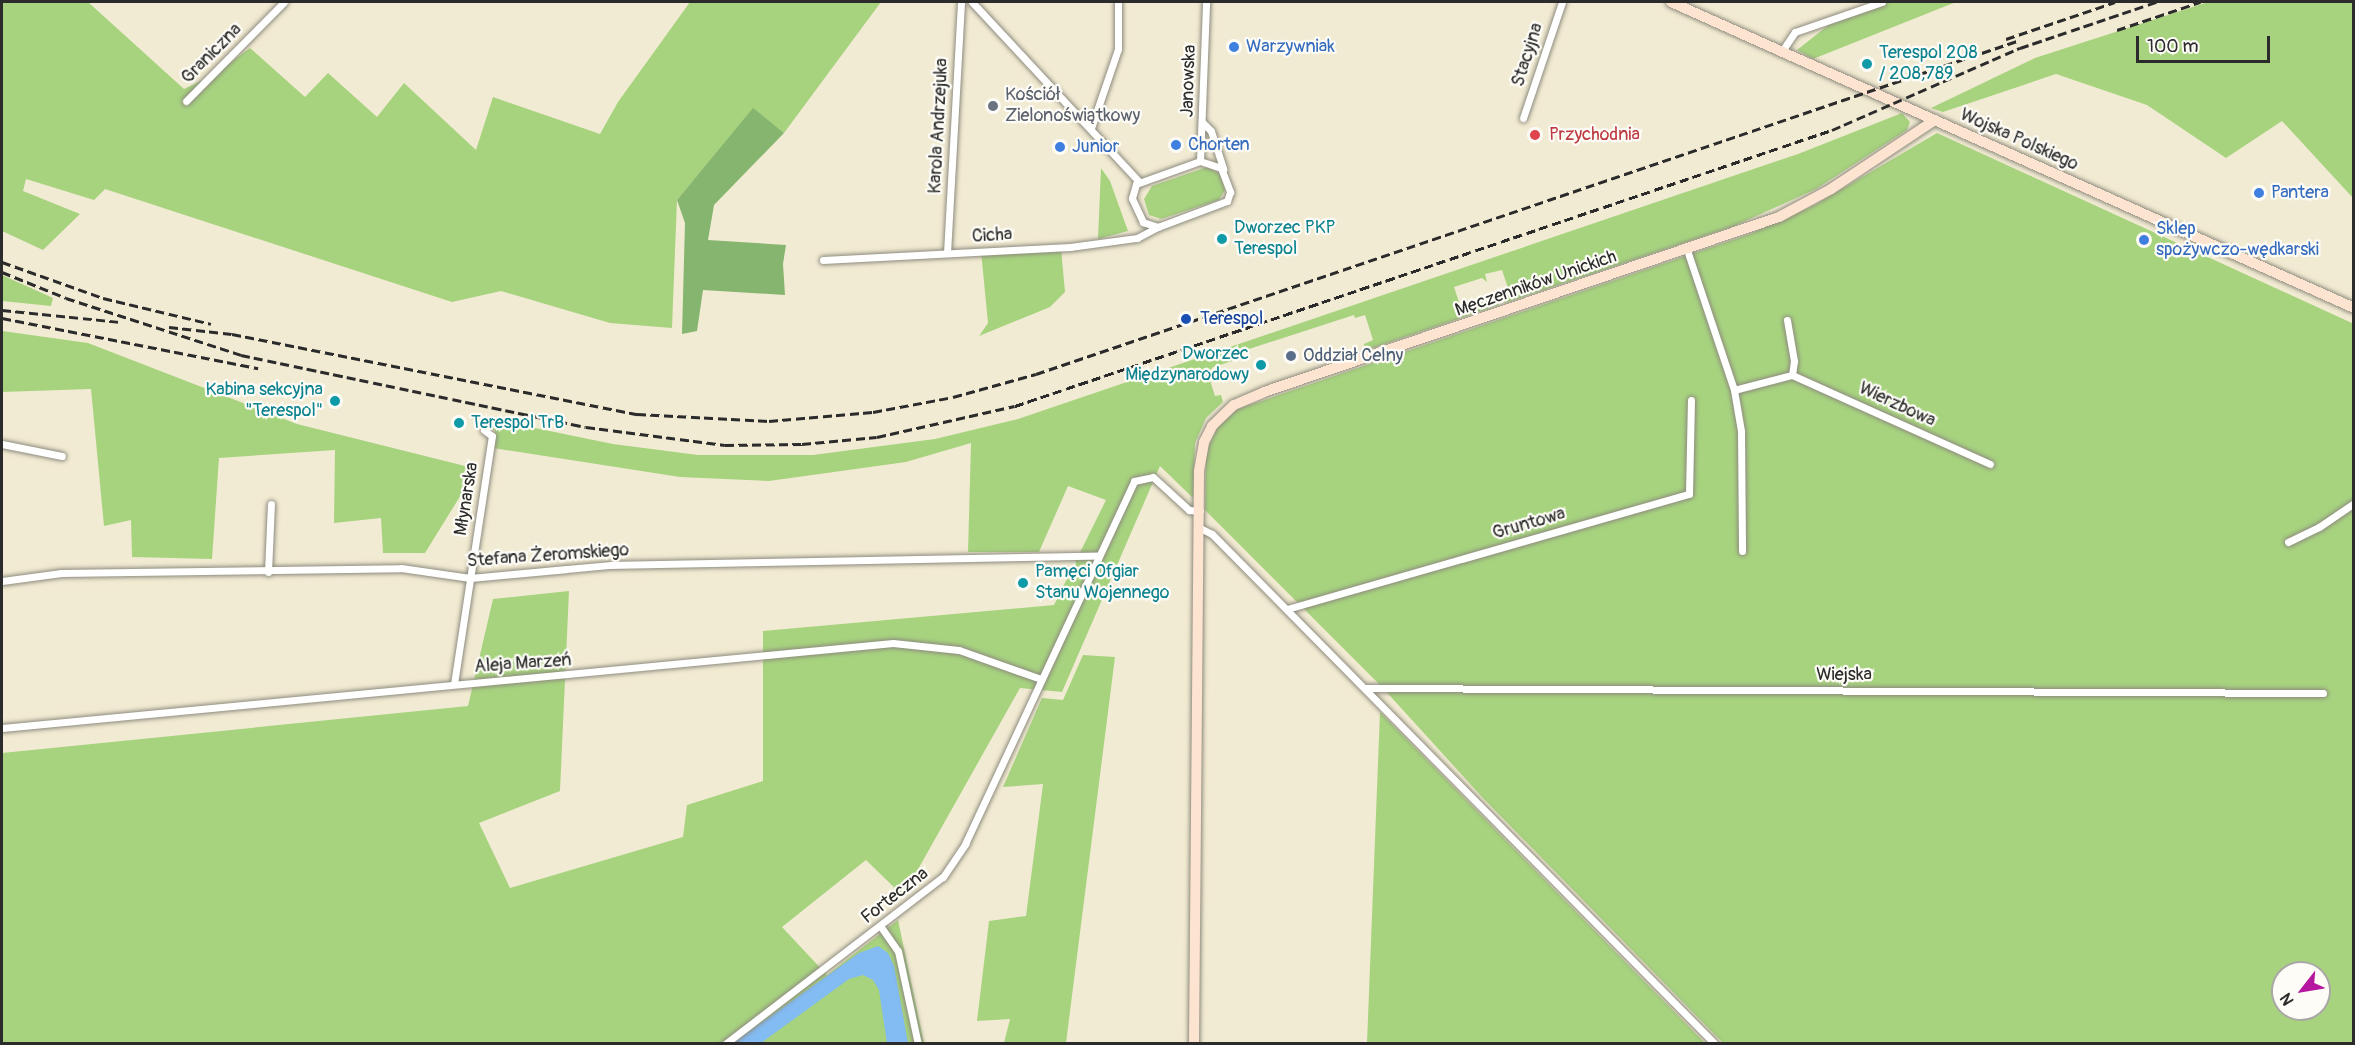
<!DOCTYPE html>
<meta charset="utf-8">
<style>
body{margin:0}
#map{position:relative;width:2355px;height:1045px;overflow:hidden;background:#f2ebd3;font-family:Pangolin,sans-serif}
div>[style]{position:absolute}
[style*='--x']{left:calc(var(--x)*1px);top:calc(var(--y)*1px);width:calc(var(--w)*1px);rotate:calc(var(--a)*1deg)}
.green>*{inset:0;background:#a7d37f}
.forest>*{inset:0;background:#85b56e}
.water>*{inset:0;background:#83bbf3}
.roads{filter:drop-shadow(0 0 2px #8e8b7f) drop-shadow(0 0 2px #8e8b7f)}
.street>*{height:7px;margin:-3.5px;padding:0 3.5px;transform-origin:3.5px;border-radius:3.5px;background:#fff}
.secondary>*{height:10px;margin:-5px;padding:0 5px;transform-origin:5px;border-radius:5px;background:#fde4d0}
.rail>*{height:3px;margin-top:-1.5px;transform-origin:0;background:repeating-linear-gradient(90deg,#2b2b2b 0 9px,transparent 0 13.5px)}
.dots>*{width:16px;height:16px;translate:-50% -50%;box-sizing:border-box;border:3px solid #fdfcf7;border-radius:50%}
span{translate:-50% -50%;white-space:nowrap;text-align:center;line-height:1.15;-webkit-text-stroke:4.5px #fdfcf7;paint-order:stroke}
.shop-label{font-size:18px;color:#366cbe}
.left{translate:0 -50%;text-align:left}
.street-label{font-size:18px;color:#2b2b2b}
.culture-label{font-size:18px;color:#0d838f}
.right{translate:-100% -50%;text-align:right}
.worship-label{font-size:18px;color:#5b616d}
.health-label{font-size:18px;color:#be3a42}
.transit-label{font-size:18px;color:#164399}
.service-label{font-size:18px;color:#4e5e75}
.frame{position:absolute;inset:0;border:3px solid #2b2b2b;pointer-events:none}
.north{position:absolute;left:2271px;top:961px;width:60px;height:60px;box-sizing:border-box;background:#fdfcf7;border:2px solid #a9a8a5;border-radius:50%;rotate:239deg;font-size:16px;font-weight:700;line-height:24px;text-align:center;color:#2b2b2b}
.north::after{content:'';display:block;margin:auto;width:21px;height:27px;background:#b5179e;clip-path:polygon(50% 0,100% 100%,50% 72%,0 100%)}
.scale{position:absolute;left:2136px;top:36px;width:134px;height:27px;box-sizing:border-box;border:3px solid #2b2b2b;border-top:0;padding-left:8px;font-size:18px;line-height:21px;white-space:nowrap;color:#2b2b2b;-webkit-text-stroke:4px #fdfcf7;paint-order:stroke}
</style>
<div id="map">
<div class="green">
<div style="clip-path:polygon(2px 2px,88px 2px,184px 89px,215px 74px,250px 48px,305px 97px,328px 73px,377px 117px,404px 83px,476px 150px,493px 97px,600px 134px,618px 102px,690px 2px,881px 2px,784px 133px,753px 109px,677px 200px,672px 328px,610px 323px,501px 291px,452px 302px,105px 189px,94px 200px,26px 179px,23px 191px,80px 214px,43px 250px,2px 231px)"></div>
<div style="clip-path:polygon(1882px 2px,1956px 2px,1813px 59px,1797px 50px,1840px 16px)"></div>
<div style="clip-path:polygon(2208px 2px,2353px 2px,2353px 198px,2282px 121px,2226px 158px,2147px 105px,2056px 74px,1943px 112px,1931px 108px,2035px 58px)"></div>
<div style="clip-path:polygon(1902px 113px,1910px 122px,1907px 130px,1816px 189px,1734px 226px,1505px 303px,1503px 297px,1509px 291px,1502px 270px,1485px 274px,1487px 282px,1482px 278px,1454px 287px,1461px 308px,1491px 298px,1499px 305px,1364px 351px,1364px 344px,1373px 340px,1365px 315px,1355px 318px,1354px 315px,1240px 352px,1242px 358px,1213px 367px,1208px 374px,1215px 396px,1221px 395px,1223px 402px,1206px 418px,1195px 443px,1193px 498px,1160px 466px,1062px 692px,1020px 688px,903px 896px,866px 860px,782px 927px,827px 975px,898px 920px,924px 1043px,2px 1044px,2px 753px,468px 706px,493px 599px,569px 591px,560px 791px,479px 823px,510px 888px,683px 837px,687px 805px,763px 781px,763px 631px,1054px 605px,1106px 500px,1068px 486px,1039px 552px,968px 552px,971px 443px,906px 462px,769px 481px,680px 477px,493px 448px,495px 430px,487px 429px,487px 422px,471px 419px,472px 415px,613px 444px,698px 455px,813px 455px,935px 439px,1018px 419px,1798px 154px)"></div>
<div style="clip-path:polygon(evenodd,1937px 133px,2354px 324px,2353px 1043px,1723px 1043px,1482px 797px,1381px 686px,1205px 510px,1206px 452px,1218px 426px,1238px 409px,1750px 234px,1813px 206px,1937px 133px,2283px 973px,2319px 973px,2319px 1009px,2283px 1009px,2283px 973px)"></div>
<div style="clip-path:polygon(1207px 167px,1220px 174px,1225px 190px,1219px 200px,1161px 219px,1149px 215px,1144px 199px,1152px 186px)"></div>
<div style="clip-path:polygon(1101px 168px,1110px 181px,1128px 231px,1098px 239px)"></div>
<div style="clip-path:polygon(1061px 248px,1065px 292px,1050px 307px,979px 336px,988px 323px,981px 251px)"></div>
<div style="clip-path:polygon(2px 275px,53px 298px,51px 306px,2px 301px)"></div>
<div style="clip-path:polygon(2px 331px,88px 343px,297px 424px,477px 469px,425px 553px,383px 553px,381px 518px,334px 523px,335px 450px,219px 458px,212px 559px,132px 557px,131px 520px,104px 526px,91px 389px,2px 392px)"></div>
<div style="clip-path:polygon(1083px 655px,1115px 657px,1066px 1043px,1004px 1043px,1010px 1019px,977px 1021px,989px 921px,1026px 916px,1043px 784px,1003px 787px,1042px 698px,1063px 700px)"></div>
<div style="clip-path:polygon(1380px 712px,1705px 1043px,1367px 1043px)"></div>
</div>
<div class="forest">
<div style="clip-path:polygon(753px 108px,784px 133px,714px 205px,708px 240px,786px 245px,783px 264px,785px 295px,703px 290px,697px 331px,682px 334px,685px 223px,677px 200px)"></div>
</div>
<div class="water">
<div style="clip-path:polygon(878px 946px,888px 953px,894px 966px,908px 1043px,887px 1043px,879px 990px,873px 980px,863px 975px,849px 979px,761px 1043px,733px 1043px,859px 953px)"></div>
</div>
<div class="roads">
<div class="street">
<div style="--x:972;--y:2;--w:246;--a:47.1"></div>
<div style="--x:1782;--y:51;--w:23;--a:-56"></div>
<div style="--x:1795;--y:32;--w:92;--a:-19"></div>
<div style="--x:186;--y:101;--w:139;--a:-45.3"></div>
<div style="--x:1523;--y:118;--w:122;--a:-71.4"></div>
<div style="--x:1203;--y:123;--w:11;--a:45"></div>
<div style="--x:1211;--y:131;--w:40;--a:72"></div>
<div style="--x:1091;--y:128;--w:83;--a:-71.1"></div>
<div style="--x:1118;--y:49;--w:47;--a:-90"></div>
<div style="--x:1200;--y:161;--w:22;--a:18"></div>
<div style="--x:1221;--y:168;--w:26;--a:69"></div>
<div style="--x:1230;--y:192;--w:9;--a:108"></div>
<div style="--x:1227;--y:201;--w:74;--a:159.4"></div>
<div style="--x:1158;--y:227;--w:16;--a:-162"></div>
<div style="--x:1143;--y:222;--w:26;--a:-115"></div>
<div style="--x:1132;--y:198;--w:15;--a:-74"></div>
<div style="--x:1136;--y:184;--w:68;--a:-19.8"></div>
<div style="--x:1200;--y:161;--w:159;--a:-87.8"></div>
<div style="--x:1687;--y:250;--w:148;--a:71.4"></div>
<div style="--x:1734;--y:390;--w:42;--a:80.3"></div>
<div style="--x:1741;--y:431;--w:120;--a:89.5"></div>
<div style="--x:947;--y:253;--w:251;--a:-86.8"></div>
<div style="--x:823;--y:260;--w:247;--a:-3"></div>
<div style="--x:1070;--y:247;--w:68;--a:-7.7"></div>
<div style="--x:1137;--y:238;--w:24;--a:-28"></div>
<div style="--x:1787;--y:320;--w:42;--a:80.3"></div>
<div style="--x:1794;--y:361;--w:14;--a:98"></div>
<div style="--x:1734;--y:390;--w:60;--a:-14.5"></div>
<div style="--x:1792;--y:375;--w:217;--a:24.2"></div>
<div style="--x:2;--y:444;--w:61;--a:11.3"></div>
<div style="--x:1200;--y:528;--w:13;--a:27"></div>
<div style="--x:1212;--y:534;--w:716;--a:45.4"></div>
<div style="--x:2288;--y:542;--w:34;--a:-26"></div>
<div style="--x:2319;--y:527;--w:42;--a:-34.4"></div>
<div style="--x:268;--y:572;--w:68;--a:-87.5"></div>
<div style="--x:2;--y:581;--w:60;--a:-7.7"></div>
<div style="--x:61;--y:573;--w:340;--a:-0.8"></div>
<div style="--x:401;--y:568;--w:70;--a:8.2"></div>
<div style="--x:470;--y:578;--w:142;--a:-5.3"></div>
<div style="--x:611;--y:565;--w:486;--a:-1.1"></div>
<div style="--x:1287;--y:609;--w:418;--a:-16"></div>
<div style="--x:1689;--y:494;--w:94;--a:-88.8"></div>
<div style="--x:454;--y:684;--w:251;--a:-81.3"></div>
<div style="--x:492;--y:436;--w:10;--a:-143"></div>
<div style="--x:1365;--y:688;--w:958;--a:0.3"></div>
<div style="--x:2;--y:728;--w:895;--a:-5.45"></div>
<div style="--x:893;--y:643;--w:66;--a:6.1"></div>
<div style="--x:959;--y:650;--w:87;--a:19.5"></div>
<div style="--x:881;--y:927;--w:29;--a:55"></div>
<div style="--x:898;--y:951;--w:95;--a:77.9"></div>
<div style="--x:725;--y:1044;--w:275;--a:-37.5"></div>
<div style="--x:943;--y:877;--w:40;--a:-56"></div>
<div style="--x:965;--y:844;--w:400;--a:-65"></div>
<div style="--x:1134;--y:481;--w:19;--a:-12"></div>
<div style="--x:1153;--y:477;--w:49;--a:42.5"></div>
<div style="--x:1189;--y:510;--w:11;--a:5"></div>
</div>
<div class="secondary">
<div style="--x:1671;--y:2;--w:748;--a:24.13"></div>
<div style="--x:1194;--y:1044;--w:573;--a:-89.5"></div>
<div style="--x:1199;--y:471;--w:29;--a:-80"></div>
<div style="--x:1204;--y:442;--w:18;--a:-63"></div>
<div style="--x:1212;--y:426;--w:30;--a:-44"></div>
<div style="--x:1234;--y:405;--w:33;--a:-23"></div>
<div style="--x:1264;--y:392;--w:544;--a:-18.77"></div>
<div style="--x:1779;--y:217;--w:59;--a:-28.3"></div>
<div style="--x:1831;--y:189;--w:125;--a:-33.6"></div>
</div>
</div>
<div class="rail">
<div style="--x:2117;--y:30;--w:88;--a:-18.6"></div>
<div style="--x:2006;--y:39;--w:115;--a:-18.7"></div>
<div style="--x:2;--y:262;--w:107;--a:19.6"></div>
<div style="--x:103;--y:298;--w:111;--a:13.5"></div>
<div style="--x:2;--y:272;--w:69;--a:22.1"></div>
<div style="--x:66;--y:298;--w:184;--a:18"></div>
<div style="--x:241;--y:355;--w:352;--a:11.8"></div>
<div style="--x:586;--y:427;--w:140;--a:7.4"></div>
<div style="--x:725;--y:445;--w:77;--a:-0.7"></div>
<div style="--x:802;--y:444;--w:75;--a:-5.3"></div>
<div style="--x:877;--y:437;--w:141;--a:-12.7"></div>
<div style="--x:1015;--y:406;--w:862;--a:-18.67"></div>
<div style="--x:1832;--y:130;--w:205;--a:-23.6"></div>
<div style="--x:2020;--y:48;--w:144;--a:-18.7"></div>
<div style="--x:2;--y:310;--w:120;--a:5.8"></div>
<div style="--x:2;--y:318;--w:261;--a:11.1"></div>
<div style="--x:169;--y:327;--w:63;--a:6.3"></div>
<div style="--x:232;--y:334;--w:413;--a:11.2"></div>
<div style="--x:637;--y:414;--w:132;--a:3"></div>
<div style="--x:769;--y:421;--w:104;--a:-4.9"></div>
<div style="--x:873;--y:412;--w:81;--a:-10.6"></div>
<div style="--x:953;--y:397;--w:86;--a:-15.5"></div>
<div style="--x:1036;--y:374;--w:1036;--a:-18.75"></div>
</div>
<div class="dots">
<div style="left:1234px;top:47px;background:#3f7fe0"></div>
<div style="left:1867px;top:64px;background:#0f9aa8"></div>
<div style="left:993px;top:106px;background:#6b7280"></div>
<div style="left:1535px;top:135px;background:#e0444e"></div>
<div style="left:1176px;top:145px;background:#3f7fe0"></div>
<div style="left:1060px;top:147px;background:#3f7fe0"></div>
<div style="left:2259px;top:193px;background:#3f7fe0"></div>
<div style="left:1222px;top:239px;background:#0f9aa8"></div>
<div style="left:2144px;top:240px;background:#3f7fe0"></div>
<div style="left:1186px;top:319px;background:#1a4fb4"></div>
<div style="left:1291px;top:356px;background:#5c6f8a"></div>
<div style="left:1261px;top:365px;background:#0f9aa8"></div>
<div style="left:335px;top:401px;background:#0f9aa8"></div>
<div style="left:459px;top:423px;background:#0f9aa8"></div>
<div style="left:1023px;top:583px;background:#0f9aa8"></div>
</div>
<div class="shop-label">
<span class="left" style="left:1246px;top:47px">Warzywniak</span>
<span class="left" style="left:1188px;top:145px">Chorten</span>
<span class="left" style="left:1072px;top:147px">Junior</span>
<span class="left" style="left:2271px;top:193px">Pantera</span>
<span class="left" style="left:2156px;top:240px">Sklep<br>spożywczo-wędkarski</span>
</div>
<div class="street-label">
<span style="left:212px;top:54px;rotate:-45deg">Graniczna</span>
<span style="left:1528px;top:55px;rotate:-72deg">Stacyjna</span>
<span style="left:1189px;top:81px;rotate:-88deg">Janowska</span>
<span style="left:939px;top:126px;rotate:-87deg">Karola Andrzejuka</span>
<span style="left:2019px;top:140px;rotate:24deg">Wojska Polskiego</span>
<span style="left:992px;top:236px;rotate:-3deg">Cicha</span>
<span style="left:1536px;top:284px;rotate:-19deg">Męczenników Unickich</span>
<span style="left:1897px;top:405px;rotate:25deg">Wierzbowa</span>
<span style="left:467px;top:499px;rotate:-81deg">Młynarska</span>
<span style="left:1529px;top:524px;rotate:-16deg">Gruntowa</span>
<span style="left:548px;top:556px;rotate:-4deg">Stefana Żeromskiego</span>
<span style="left:523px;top:664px;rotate:-4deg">Aleja Marzeń</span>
<span style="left:1844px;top:675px">Wiejska</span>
<span style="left:895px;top:896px;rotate:-38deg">Forteczna</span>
</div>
<div class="culture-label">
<span class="left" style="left:1879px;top:64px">Terespol 208<br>/ 208,789</span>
<span class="left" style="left:1234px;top:239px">Dworzec PKP<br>Terespol</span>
<span class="right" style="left:1249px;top:365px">Dworzec<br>Międzynarodowy</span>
<span class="right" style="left:323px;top:401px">Kabina sekcyjna<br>"Terespol"</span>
<span class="left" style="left:471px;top:423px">Terespol TrB</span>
<span class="left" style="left:1035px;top:583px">Pamęci Ofgiar<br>Stanu Wojennego</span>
</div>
<div class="worship-label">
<span class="left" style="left:1005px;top:106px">Kościół<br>Zielonoświątkowy</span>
</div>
<div class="health-label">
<span class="left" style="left:1549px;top:135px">Przychodnia</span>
</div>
<div class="transit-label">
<span class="left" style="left:1200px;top:319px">Terespol</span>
</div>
<div class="service-label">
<span class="left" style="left:1303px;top:356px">Oddział Celny</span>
</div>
<div class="frame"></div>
<div class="north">N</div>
<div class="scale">100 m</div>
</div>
